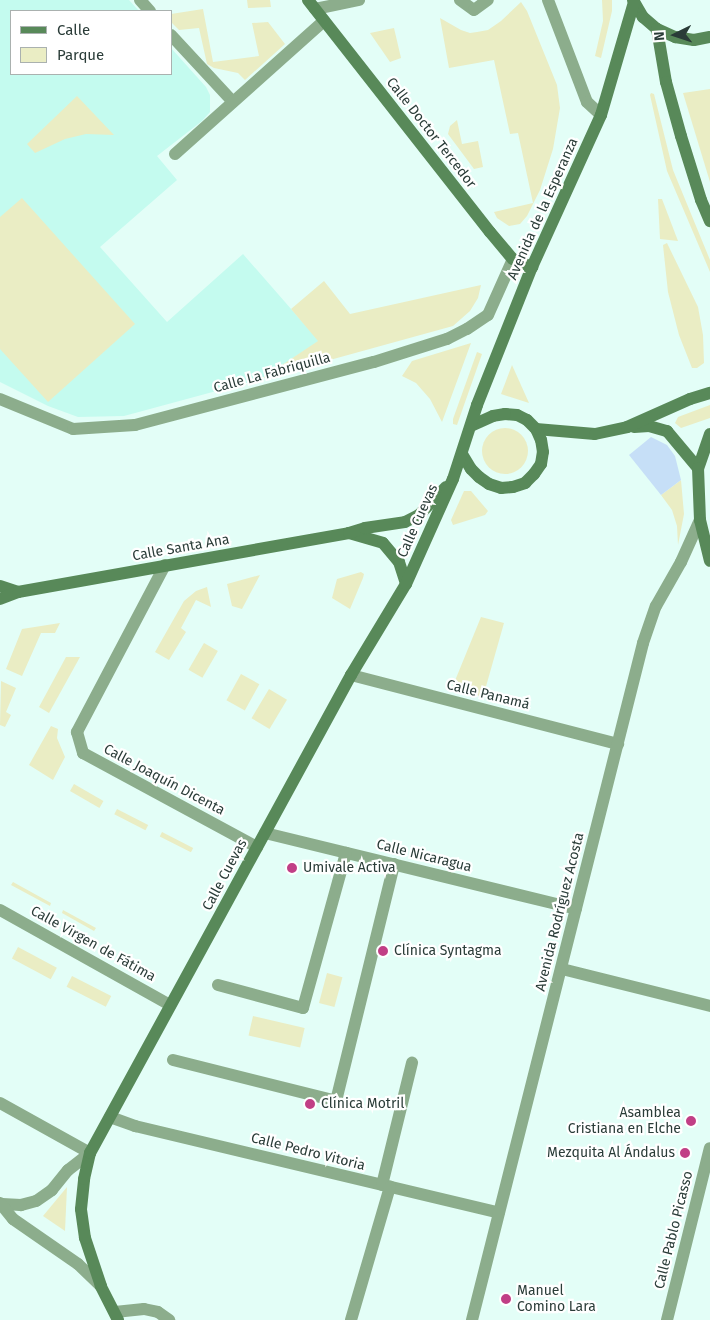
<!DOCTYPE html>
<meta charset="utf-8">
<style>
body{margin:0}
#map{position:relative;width:710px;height:1320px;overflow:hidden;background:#e3fef7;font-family:"Fira Sans",sans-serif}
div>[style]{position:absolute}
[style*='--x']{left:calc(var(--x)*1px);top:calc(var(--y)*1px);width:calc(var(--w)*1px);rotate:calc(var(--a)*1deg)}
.built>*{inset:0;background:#c4fbef}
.green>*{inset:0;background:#eaedc4;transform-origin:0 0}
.round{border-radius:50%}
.water>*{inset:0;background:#c6dff7}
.street>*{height:12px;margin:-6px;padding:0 6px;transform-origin:6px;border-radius:6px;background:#8cad8c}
.secondary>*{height:12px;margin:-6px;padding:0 6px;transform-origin:6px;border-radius:6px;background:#588959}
.dots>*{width:14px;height:14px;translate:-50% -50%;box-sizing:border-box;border:2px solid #fff;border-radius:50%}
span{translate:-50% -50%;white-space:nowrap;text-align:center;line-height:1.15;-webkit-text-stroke:4.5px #fff;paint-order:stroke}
.street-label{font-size:14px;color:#2a3c38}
.poi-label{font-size:14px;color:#2a3c38}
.left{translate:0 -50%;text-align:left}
.right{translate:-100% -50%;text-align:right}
.legend{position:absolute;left:10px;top:10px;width:162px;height:65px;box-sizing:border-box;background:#fff;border:1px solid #aab1af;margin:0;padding:6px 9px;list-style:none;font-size:15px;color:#2a3c38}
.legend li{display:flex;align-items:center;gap:10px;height:25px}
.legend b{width:25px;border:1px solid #aab1af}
.north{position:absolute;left:650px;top:10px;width:50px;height:50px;-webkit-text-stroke:4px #fff;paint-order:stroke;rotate:266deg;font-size:14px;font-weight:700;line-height:20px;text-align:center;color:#2a3c38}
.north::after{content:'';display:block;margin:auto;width:18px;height:22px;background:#2a3c38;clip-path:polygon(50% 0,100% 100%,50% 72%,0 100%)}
</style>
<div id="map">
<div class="built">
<div style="clip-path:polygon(0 0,129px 0,139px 11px,11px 11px,11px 74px,171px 74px,171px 48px,206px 87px,210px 95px,210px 112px,202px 121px,157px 156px,177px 180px,100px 247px,167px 322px,243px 254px,319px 341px,261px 379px,124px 416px,78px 417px,48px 406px,0 382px)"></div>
</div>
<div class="green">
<div style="clip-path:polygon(247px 0,270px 0,271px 7px,248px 8px)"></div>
<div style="clip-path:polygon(602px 0,612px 0,612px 11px,601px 58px,595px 56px,603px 21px)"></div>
<div style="clip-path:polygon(521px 2px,527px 11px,557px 85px,560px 108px,553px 149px,540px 190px,527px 216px,520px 224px,509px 226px,497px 218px,494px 212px,533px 203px,518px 133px,510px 134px,494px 60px,449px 68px,440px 18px,461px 30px,470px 33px,477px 32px,488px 30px,501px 21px)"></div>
<div style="clip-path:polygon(203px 9px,213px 62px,259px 56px,252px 23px,268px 22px,285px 44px,245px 80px,238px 73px,214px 68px,207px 64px,199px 28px,179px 30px,171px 22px,171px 14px)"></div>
<div style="clip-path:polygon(394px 28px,401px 58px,390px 62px,370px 33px)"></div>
<div style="clip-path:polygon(710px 89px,710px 182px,683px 93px)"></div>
<div style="clip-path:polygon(651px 93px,654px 94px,673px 170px,710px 260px,710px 272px,667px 171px,650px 95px)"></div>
<div style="clip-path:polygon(77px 96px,114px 135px,86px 134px,65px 139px,35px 153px,27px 144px)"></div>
<div style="clip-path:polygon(457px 120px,462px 144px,478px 141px,483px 167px,474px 169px,448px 134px,450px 126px)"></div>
<div style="clip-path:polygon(22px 198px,135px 324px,48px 402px,0 349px,0 217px)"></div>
<div style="clip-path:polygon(658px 199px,662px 199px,678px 241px,660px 239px)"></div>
<div style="clip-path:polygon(667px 243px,698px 307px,703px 335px,704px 363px,697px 368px,692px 368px,679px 335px,668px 292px,663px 245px)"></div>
<div style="clip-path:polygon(324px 281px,350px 314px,481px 285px,478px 298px,470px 311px,453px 326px,261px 379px,318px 341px,291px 309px)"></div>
<div style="clip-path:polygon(471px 343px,442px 422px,430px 399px,416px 383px,402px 376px,412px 361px)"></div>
<div style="clip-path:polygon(477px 352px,482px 354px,457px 425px,453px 424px,453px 419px)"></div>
<div style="clip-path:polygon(512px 365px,529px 403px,501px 394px)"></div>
<div style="clip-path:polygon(710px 405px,710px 418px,681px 428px,675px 423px,678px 417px)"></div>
<div class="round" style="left:482px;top:428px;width:46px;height:46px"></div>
<div style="clip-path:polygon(681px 480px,684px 514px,678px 545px,677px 526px,672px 510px,661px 495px)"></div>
<div style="clip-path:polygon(464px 491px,471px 491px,488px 511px,485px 515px,453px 525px,451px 520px)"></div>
<div style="clip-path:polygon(361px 572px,364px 574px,363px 578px,350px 609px,332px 598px,337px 579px)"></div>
<div style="clip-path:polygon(260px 575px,242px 609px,232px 606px,227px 584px)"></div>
<div style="clip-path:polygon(207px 587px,211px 607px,196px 600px,181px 628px,186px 632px,169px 660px,155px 652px,184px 601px,196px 591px)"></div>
<div style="clip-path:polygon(481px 617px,504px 623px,483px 697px,452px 688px)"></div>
<div style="clip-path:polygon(60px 623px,55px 633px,41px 633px,22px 676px,6px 669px,22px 629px)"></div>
<div style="left:204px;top:643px;width:16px;height:31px;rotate:30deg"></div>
<div style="clip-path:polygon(66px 657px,80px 657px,49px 713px,39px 707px)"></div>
<div style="left:241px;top:674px;width:21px;height:30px;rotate:29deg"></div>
<div style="clip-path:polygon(1px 681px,16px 688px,6px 712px,11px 715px,5px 727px,0 725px)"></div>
<div style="left:269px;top:689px;width:21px;height:34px;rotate:31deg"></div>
<div style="clip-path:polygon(51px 726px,58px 729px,57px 738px,65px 757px,53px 780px,29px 765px)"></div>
<div style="left:74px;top:784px;width:34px;height:8px;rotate:30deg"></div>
<div style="left:117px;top:809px;width:35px;height:6px;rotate:27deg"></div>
<div style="left:162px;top:832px;width:35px;height:5px;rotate:27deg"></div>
<div style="clip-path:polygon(13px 882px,51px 903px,50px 906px,11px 885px)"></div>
<div style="clip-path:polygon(63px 910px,96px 928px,94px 931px,62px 913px)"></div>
<div style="left:18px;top:947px;width:44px;height:13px;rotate:28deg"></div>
<div style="left:327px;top:973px;width:16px;height:31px;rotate:15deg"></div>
<div style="left:72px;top:976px;width:44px;height:12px;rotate:27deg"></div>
<div style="left:253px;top:1016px;width:53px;height:20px;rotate:13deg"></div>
<div style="clip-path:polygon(67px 1187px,65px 1231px,43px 1216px)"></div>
</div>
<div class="water">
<div style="clip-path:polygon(651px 437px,667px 445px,675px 456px,681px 480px,661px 495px,629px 455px)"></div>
</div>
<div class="street">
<div style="--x:140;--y:0;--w:15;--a:48"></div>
<div style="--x:460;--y:0;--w:17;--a:36"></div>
<div style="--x:474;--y:10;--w:17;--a:-36"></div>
<div style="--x:548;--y:0;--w:109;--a:69.1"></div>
<div style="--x:587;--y:102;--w:19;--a:43"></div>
<div style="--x:315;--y:9;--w:45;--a:-11.6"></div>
<div style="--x:171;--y:35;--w:91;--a:47.2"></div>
<div style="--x:175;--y:154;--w:200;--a:-41.8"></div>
<div style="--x:0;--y:399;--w:79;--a:22.3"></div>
<div style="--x:73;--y:429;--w:62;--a:-3.7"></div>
<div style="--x:135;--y:425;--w:247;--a:-14.8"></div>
<div style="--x:374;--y:362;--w:77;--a:-17.5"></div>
<div style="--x:447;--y:339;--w:22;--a:-27"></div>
<div style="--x:467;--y:329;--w:25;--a:-34"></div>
<div style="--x:488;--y:315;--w:61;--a:-65.9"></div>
<div style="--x:165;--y:565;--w:189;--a:117.8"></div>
<div style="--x:77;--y:732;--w:22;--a:74"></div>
<div style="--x:83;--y:753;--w:198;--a:28.4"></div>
<div style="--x:351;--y:675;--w:276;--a:14.5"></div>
<div style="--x:265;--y:833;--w:320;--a:13.7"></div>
<div style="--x:0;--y:910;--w:195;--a:29.2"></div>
<div style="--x:562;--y:969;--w:153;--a:14"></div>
<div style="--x:218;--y:985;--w:88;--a:15.1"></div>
<div style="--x:303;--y:1008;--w:161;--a:-74.5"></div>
<div style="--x:173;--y:1060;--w:168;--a:14.1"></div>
<div style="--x:336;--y:1101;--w:244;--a:-76.2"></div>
<div style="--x:0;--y:1103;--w:103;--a:29.1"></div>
<div style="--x:90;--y:1153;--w:28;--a:142"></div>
<div style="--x:68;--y:1170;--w:26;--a:129"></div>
<div style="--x:52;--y:1190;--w:19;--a:145"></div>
<div style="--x:36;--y:1201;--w:16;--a:165"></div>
<div style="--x:21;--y:1205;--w:19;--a:-177"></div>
<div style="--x:110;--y:1117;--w:27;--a:20"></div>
<div style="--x:135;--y:1126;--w:374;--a:13.4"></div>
<div style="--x:382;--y:1185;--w:126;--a:-76.2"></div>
<div style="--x:0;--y:1203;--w:21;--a:51"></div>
<div style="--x:13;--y:1219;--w:79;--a:34.7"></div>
<div style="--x:78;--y:1264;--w:32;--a:44"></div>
<div style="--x:115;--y:1312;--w:29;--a:-6"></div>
<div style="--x:144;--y:1309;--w:14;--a:12"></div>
<div style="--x:158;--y:1312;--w:14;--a:36"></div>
<div style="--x:351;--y:1320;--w:139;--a:-73.7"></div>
<div style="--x:472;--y:1320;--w:698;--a:-75.82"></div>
<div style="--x:643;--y:643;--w:39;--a:-71"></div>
<div style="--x:656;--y:606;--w:51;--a:-60.4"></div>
<div style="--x:681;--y:562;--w:46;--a:-65.7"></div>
<div style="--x:667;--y:1320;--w:177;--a:-76"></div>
</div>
<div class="secondary">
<div style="--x:308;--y:0;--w:295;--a:51.9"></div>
<div style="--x:490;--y:232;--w:35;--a:50"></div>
<div style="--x:513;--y:259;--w:21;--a:23"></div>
<div style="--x:633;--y:0;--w:20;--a:60"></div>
<div style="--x:643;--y:17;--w:18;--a:41"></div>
<div style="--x:657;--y:29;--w:20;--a:24"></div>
<div style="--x:675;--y:37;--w:19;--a:9"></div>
<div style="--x:694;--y:40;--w:16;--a:-11"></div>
<div style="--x:657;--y:29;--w:54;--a:80.4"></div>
<div style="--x:666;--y:82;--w:56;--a:74.5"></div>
<div style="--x:681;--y:136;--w:67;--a:72.6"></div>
<div style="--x:701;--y:200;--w:23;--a:67"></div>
<div style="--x:634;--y:427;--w:15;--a:-4"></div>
<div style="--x:649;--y:426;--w:19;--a:16"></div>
<div style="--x:667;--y:431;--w:48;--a:50"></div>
<div style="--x:536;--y:429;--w:59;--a:4.8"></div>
<div style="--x:595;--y:434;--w:33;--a:-12"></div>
<div style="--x:627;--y:427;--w:69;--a:-24"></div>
<div style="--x:690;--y:399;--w:21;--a:-17"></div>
<div style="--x:710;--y:434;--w:36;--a:109"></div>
<div style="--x:698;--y:468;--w:52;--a:87.8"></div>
<div style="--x:700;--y:520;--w:42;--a:76.3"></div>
<div style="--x:462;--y:454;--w:17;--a:59"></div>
<div style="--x:471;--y:469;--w:11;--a:45"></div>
<div style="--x:479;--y:477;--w:12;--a:35"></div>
<div style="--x:489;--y:484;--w:13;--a:18"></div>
<div style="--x:501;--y:488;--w:12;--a:-5"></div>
<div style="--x:513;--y:487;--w:13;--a:-18"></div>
<div style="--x:525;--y:483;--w:13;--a:-45"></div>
<div style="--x:534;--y:474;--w:12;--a:-55"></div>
<div style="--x:541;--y:464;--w:12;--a:-81"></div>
<div style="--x:543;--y:452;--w:12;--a:-99"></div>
<div style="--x:541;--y:440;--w:12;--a:-114"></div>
<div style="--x:536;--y:429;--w:13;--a:-135"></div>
<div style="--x:527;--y:420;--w:11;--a:-153"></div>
<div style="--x:517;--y:415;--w:12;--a:-175"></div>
<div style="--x:505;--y:414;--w:12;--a:171"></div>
<div style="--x:493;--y:416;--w:22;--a:156"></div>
<div style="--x:349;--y:533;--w:35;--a:16"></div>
<div style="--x:383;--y:543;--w:25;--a:50"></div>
<div style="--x:399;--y:562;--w:23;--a:72"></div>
<div style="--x:0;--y:586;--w:19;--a:18"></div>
<div style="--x:0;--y:599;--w:19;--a:-21"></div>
<div style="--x:18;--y:592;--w:336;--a:-10.1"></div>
<div style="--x:349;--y:533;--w:17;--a:-17"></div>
<div style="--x:365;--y:528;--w:40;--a:-8.5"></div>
<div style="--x:405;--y:522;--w:16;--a:-27"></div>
<div style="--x:419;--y:515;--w:39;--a:-46"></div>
<div style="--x:118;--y:1320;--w:38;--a:-117"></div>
<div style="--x:101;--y:1286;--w:51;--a:-108.4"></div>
<div style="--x:85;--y:1238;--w:29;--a:-98"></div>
<div style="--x:81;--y:1209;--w:30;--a:-84"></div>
<div style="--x:84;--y:1179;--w:27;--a:-77"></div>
<div style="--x:90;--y:1153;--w:545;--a:-61.36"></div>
<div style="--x:351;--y:675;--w:106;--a:-58.9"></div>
<div style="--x:406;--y:584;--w:115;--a:-65.9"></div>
<div style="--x:453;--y:479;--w:78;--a:-72"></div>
<div style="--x:477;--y:405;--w:149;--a:-68.3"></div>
<div style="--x:532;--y:267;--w:167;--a:-65.6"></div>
<div style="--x:601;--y:115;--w:118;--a:-73.7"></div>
</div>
<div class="dots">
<div style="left:292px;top:868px;background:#c13f86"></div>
<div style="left:383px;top:951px;background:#c13f86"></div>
<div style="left:310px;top:1104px;background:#c13f86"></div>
<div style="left:691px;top:1121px;background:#c13f86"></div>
<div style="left:685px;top:1153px;background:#c13f86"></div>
<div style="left:506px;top:1299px;background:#c13f86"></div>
</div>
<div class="street-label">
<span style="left:431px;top:133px;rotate:52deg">Calle Doctor Tercedor</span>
<span style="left:543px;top:209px;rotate:-66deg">Avenida de la Esperanza</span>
<span style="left:272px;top:373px;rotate:-15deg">Calle La Fabriquilla</span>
<span style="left:418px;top:521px;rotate:-66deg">Calle Cuevas</span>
<span style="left:181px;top:548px;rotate:-10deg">Calle Santa Ana</span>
<span style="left:488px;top:695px;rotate:14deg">Calle Panamá</span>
<span style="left:164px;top:780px;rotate:28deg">Calle Joaquín Dicenta</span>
<span style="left:424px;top:856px;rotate:14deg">Calle Nicaragua</span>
<span style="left:225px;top:875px;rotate:-62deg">Calle Cuevas</span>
<span style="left:560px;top:912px;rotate:-76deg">Avenida Rodríguez Acosta</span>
<span style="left:93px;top:944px;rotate:29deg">Calle Virgen de Fátima</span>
<span style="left:308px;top:1152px;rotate:14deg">Calle Pedro Vitoria</span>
<span style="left:674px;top:1230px;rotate:-76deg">Calle Pablo Picasso</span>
</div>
<div class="poi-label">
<span class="left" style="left:303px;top:868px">Umivale Activa</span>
<span class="left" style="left:394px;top:951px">Clínica Syntagma</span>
<span class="left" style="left:321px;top:1104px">Clínica Motril</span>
<span class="right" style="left:681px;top:1121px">Asamblea<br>Cristiana en Elche</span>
<span class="right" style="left:675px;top:1153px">Mezquita Al Ándalus</span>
<span class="left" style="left:517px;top:1299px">Manuel<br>Comino Lara</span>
</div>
<ul class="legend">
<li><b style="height:6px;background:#588959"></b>Calle</li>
<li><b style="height:14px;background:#eaedc4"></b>Parque</li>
</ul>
<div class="north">N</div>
</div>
